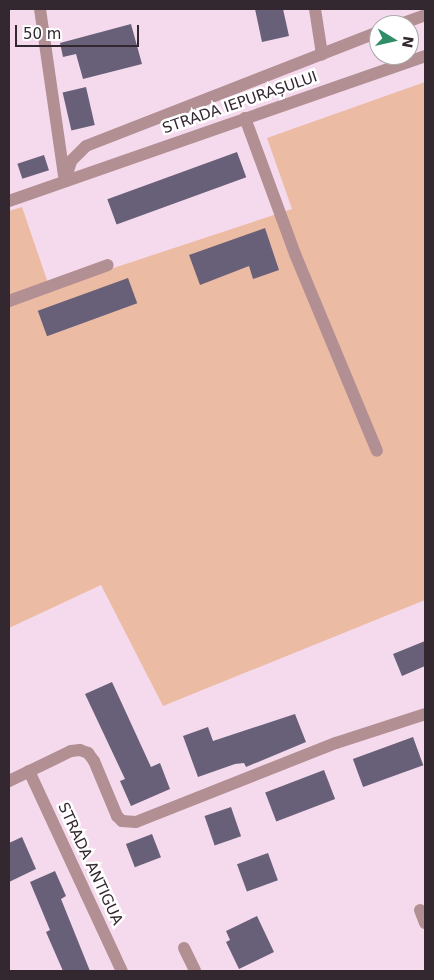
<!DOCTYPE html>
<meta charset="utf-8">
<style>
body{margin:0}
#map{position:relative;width:434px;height:980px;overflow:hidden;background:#f5daed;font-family:"DejaVu Sans",sans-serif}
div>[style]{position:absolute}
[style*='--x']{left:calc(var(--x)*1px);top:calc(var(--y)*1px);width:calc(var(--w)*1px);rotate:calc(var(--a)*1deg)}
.green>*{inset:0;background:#ecbba4}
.building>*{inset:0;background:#686078;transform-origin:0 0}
.minor>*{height:12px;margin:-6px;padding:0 6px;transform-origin:6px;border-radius:6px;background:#b28f93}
span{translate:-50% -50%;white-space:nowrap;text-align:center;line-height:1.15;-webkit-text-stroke:5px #fff;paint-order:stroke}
.street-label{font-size:15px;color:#332830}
.frame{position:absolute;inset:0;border:10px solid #332830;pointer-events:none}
.north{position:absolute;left:369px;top:15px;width:50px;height:50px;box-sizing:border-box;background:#fff;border:1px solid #ada9ac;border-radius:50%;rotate:99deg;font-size:14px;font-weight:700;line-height:20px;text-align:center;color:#332830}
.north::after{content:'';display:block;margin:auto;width:18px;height:22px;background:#2f8e67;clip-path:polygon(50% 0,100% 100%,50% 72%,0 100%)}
.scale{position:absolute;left:15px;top:25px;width:124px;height:22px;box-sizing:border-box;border:2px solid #332830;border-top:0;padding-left:6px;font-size:15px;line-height:18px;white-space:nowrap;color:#332830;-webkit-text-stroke:4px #fff;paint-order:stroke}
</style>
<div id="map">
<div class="green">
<div style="clip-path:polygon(425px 82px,425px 600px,163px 706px,101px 585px,9px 628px,9px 211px,22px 207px,50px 289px,292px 209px,267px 138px)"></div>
</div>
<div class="building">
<div style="clip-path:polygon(255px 9px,283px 9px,289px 36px,262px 42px)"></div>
<div style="clip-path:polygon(131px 24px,142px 64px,83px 79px,76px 54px,63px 57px,60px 43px)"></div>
<div style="left:86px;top:87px;width:39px;height:24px;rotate:77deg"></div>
<div style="left:237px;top:152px;width:27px;height:138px;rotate:70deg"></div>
<div style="left:44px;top:155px;width:16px;height:28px;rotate:72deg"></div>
<div style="clip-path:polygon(265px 228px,279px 270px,253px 279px,249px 266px,200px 285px,189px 255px)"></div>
<div style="left:128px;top:278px;width:27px;height:96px;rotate:70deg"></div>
<div style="clip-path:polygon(425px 641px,425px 666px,402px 676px,393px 654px)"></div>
<div style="clip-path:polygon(112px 682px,151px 767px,160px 763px,170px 789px,131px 806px,120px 781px,125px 779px,85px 694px)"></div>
<div style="clip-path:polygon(295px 714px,306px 742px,246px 767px,244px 763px,235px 764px,198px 777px,183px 736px,208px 727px,213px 741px)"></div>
<div style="left:413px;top:737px;width:30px;height:64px;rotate:70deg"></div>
<div style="left:324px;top:770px;width:31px;height:63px;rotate:69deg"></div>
<div style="left:231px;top:807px;width:31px;height:28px;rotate:71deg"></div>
<div style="left:152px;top:834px;width:25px;height:28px;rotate:69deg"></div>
<div style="clip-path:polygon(22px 837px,36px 869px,9px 882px,9px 843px)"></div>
<div style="left:268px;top:853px;width:29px;height:33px;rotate:70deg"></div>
<div style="clip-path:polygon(55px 871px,66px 896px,61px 899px,90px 971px,63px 971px,46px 932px,50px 930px,30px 882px)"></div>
<div style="clip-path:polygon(257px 916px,274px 952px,239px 969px,226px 942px,230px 940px,226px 931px)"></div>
</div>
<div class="minor">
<div style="--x:40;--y:9;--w:169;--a:81.8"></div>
<div style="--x:315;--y:9;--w:46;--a:81.2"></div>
<div style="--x:398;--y:25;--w:29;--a:-20"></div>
<div style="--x:245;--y:118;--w:145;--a:69.8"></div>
<div style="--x:295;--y:254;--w:213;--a:67.4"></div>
<div style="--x:65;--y:181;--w:21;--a:-73"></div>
<div style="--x:71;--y:161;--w:21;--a:-45"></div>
<div style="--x:86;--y:146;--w:314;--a:-21.3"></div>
<div style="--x:9;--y:201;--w:441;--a:-19.2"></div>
<div style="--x:9;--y:301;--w:105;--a:-20"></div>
<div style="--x:29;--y:771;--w:221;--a:65.1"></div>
<div style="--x:9;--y:781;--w:69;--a:-25.8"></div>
<div style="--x:71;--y:751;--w:9;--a:-6"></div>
<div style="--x:80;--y:750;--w:9;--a:21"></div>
<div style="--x:88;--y:753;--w:10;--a:53"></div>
<div style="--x:94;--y:761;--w:60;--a:67.3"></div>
<div style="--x:117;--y:816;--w:7;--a:45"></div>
<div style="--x:122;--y:821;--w:14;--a:4"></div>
<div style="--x:136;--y:822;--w:215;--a:-21.6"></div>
<div style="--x:336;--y:743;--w:94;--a:-18"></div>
<div style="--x:420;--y:910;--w:14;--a:69"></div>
<div style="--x:184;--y:948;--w:25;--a:64"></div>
</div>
<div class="street-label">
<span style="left:240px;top:103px;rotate:-19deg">STRADA IEPURAȘULUI</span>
<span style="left:90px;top:864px;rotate:65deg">STRADA ANTIGUA</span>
</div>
<div class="frame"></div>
<div class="north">N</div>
<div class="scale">50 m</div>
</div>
